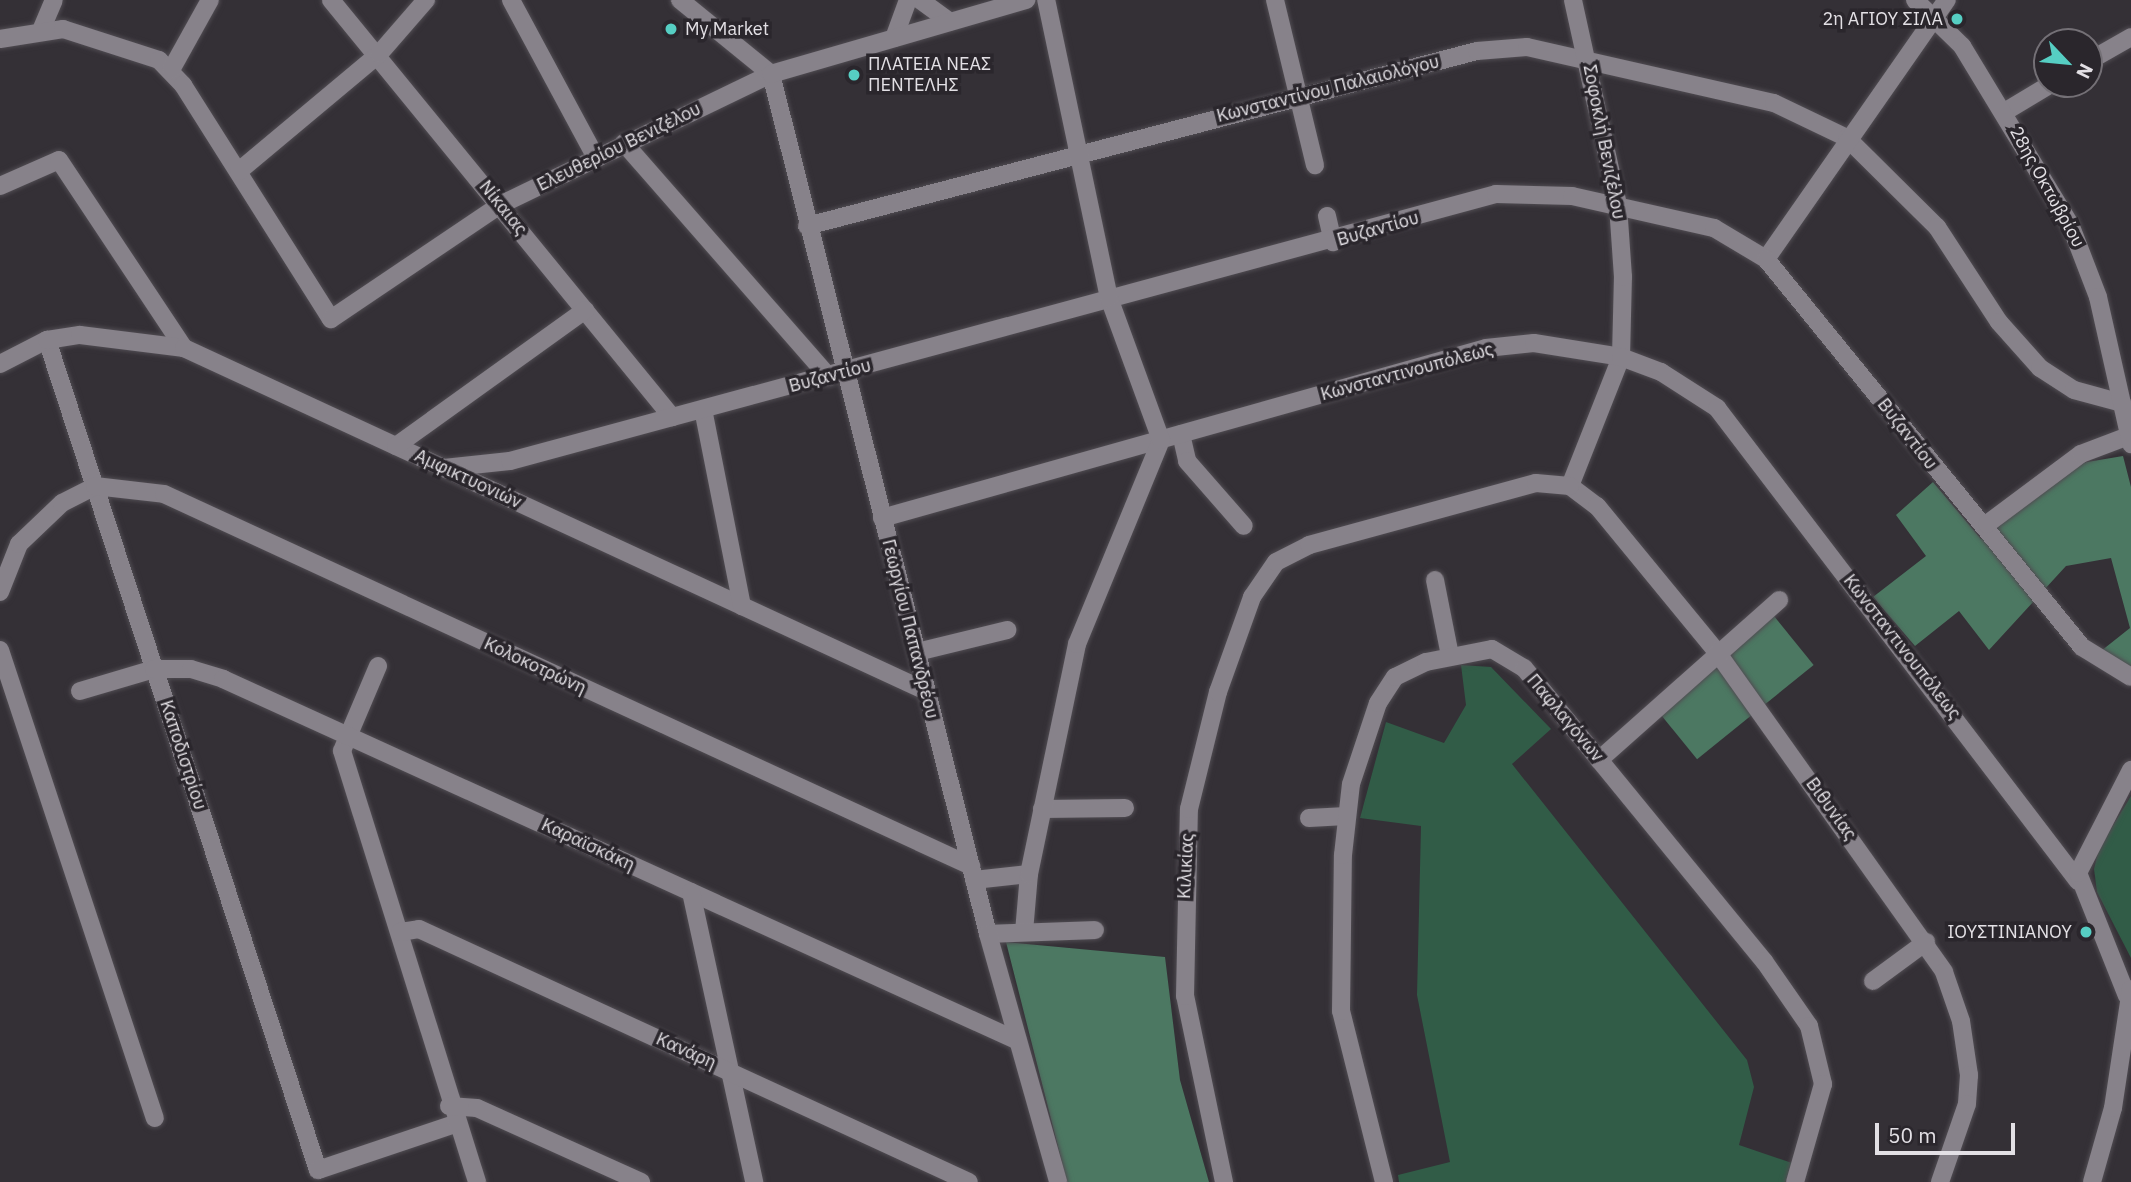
<!DOCTYPE html>
<meta charset="utf-8">
<style>
body{margin:0}
#map{position:relative;width:2131px;height:1182px;overflow:hidden;background:#343036;font-family:"IBM Plex Sans",sans-serif}
div>[style]{position:absolute}
[style*='--x']{left:calc(var(--x)*1px);top:calc(var(--y)*1px);width:calc(var(--w)*1px);rotate:calc(var(--a)*1deg)}
.green>*{inset:0;background:#315c47}
.forest>*{inset:0;background:#4c7862;transform-origin:0 0}
.roads{filter:drop-shadow(0 0 2px #504c52) drop-shadow(0 0 2px #504c52)}
.street>*{height:18px;margin:-9px;padding:0 9px;transform-origin:9px;border-radius:9px;background:#87828a}
.secondary>*{height:18px;margin:-9px;padding:0 9px;transform-origin:9px;border-radius:9px;background:#87828a}
.dots>*{width:19px;height:19px;translate:-50% -50%;box-sizing:border-box;border:4px solid #2a262c;border-radius:50%}
span{translate:-50% -50%;white-space:nowrap;text-align:center;line-height:1.15;-webkit-text-stroke:7px #2a262c;paint-order:stroke}
.poi-label{font-size:18px;color:#e3e0e5}
.right{translate:-100% -50%;text-align:right}
.left{translate:0 -50%;text-align:left}
.street-label{font-size:18px;color:#e3e0e5}
.north{position:absolute;left:2033px;top:28px;width:70px;height:70px;box-sizing:border-box;background:#2a262c;border:2px solid #747076;border-radius:50%;rotate:116deg;font-size:19px;font-weight:700;line-height:28px;text-align:center;color:#e3e0e5}
.north::after{content:'';display:block;margin:auto;width:24px;height:32px;background:#56cec3;clip-path:polygon(50% 0,100% 100%,50% 72%,0 100%)}
.scale{position:absolute;left:1875px;top:1123px;width:140px;height:32px;box-sizing:border-box;border:4px solid #e3e0e5;border-top:0;padding-left:9px;font-size:21px;line-height:24px;white-space:nowrap;color:#e3e0e5;-webkit-text-stroke:5px #2a262c;paint-order:stroke}
</style>
<div id="map">
<div class="green">
<div style="clip-path:polygon(1461px 665px,1491px 667px,1551px 729px,1512px 764px,1747px 1060px,1754px 1087px,1739px 1145px,1792px 1163px,1787px 1182px,1399px 1182px,1398px 1175px,1450px 1162px,1417px 995px,1421px 826px,1360px 818px,1386px 722px,1444px 743px,1466px 705px)"></div>
<div style="clip-path:polygon(2131px 796px,2131px 958px,2097px 892px,2094px 869px,2099px 848px)"></div>
</div>
<div class="forest">
<div style="clip-path:polygon(2123px 456px,2131px 487px,2131px 671px,2101px 651px,2130px 628px,2111px 558px,2066px 566px,1989px 650px,1959px 611px,1915px 646px,1873px 597px,1926px 556px,1896px 515px,1933px 482px,1981px 539px,2081px 463px)"></div>
<div style="left:1774px;top:616px;width:63px;height:150px;rotate:51deg"></div>
<div style="clip-path:polygon(1006px 942px,1165px 957px,1180px 1080px,1209px 1182px,1067px 1182px)"></div>
</div>
<div class="roads">
<div class="street">
<div style="--x:331;--y:0;--w:539;--a:50.73"></div>
<div style="--x:511;--y:0;--w:177;--a:61.7"></div>
<div style="--x:1275;--y:0;--w:170;--a:76.4"></div>
<div style="--x:42;--y:28;--w:30;--a:-67"></div>
<div style="--x:0;--y:39;--w:64;--a:-9"></div>
<div style="--x:63;--y:29;--w:101;--a:17.9"></div>
<div style="--x:159;--y:60;--w:35;--a:46"></div>
<div style="--x:183;--y:85;--w:277;--a:57.7"></div>
<div style="--x:331;--y:319;--w:204;--a:-34"></div>
<div style="--x:500;--y:205;--w:301;--a:-25.8"></div>
<div style="--x:2089;--y:61;--w:48;--a:-29.7"></div>
<div style="--x:171;--y:70;--w:80;--a:-60.9"></div>
<div style="--x:2006;--y:111;--w:52;--a:-31"></div>
<div style="--x:624;--y:143;--w:311;--a:48.8"></div>
<div style="--x:239;--y:171;--w:182;--a:-39.9"></div>
<div style="--x:379;--y:54;--w:72;--a:-49"></div>
<div style="--x:0;--y:186;--w:64;--a:-23.8"></div>
<div style="--x:59;--y:160;--w:226;--a:56.4"></div>
<div style="--x:1327;--y:216;--w:27;--a:77"></div>
<div style="--x:807;--y:226;--w:692;--a:-14.64"></div>
<div style="--x:1477;--y:51;--w:50;--a:-4.6"></div>
<div style="--x:1527;--y:47;--w:253;--a:12.8"></div>
<div style="--x:1774;--y:103;--w:81;--a:25.6"></div>
<div style="--x:1847;--y:138;--w:127;--a:44.7"></div>
<div style="--x:1937;--y:227;--w:113;--a:56.9"></div>
<div style="--x:1999;--y:322;--w:62;--a:48.3"></div>
<div style="--x:2040;--y:368;--w:40;--a:32.9"></div>
<div style="--x:2074;--y:390;--w:50;--a:15.2"></div>
<div style="--x:1766;--y:259;--w:316;--a:-55.1"></div>
<div style="--x:47;--y:340;--w:873;--a:71.92"></div>
<div style="--x:318;--y:1170;--w:145;--a:-18.6"></div>
<div style="--x:0;--y:364;--w:53;--a:-27.1"></div>
<div style="--x:47;--y:340;--w:33;--a:-9"></div>
<div style="--x:80;--y:335;--w:105;--a:7.1"></div>
<div style="--x:184;--y:348;--w:817;--a:24.81"></div>
<div style="--x:703;--y:409;--w:201;--a:78.8"></div>
<div style="--x:1181;--y:434;--w:28;--a:77"></div>
<div style="--x:1187;--y:461;--w:86;--a:48.8"></div>
<div style="--x:396;--y:446;--w:233;--a:-35.7"></div>
<div style="--x:444;--y:468;--w:66;--a:-6.1"></div>
<div style="--x:510;--y:461;--w:1022;--a:-15.15"></div>
<div style="--x:1496;--y:194;--w:76;--a:1.5"></div>
<div style="--x:1572;--y:196;--w:146;--a:12.7"></div>
<div style="--x:1714;--y:228;--w:61;--a:30.8"></div>
<div style="--x:1766;--y:259;--w:500;--a:50.84"></div>
<div style="--x:2082;--y:647;--w:57;--a:31.5"></div>
<div style="--x:1570;--y:486;--w:34;--a:37"></div>
<div style="--x:1597;--y:506;--w:189;--a:50.6"></div>
<div style="--x:1717;--y:652;--w:392;--a:54.6"></div>
<div style="--x:1944;--y:972;--w:52;--a:70.9"></div>
<div style="--x:1961;--y:1021;--w:55;--a:81.6"></div>
<div style="--x:1969;--y:1075;--w:29;--a:94"></div>
<div style="--x:1967;--y:1104;--w:83;--a:109.1"></div>
<div style="--x:1570;--y:486;--w:139;--a:-68.4"></div>
<div style="--x:1621;--y:357;--w:80;--a:-88.6"></div>
<div style="--x:1623;--y:277;--w:72;--a:-94"></div>
<div style="--x:1618;--y:205;--w:210;--a:-102.4"></div>
<div style="--x:882;--y:518;--w:627;--a:-15.72"></div>
<div style="--x:1486;--y:348;--w:48;--a:-5.9"></div>
<div style="--x:1534;--y:343;--w:88;--a:9.1"></div>
<div style="--x:1621;--y:357;--w:43;--a:20.6"></div>
<div style="--x:1661;--y:372;--w:67;--a:32.7"></div>
<div style="--x:1717;--y:408;--w:595;--a:52.65"></div>
<div style="--x:1987;--y:524;--w:117;--a:-36.7"></div>
<div style="--x:2081;--y:454;--w:53;--a:-20.8"></div>
<div style="--x:1435;--y:580;--w:77;--a:78.8"></div>
<div style="--x:0;--y:592;--w:52;--a:-68.4"></div>
<div style="--x:19;--y:544;--w:59;--a:-43.6"></div>
<div style="--x:62;--y:503;--w:37;--a:-27"></div>
<div style="--x:95;--y:486;--w:69;--a:6.6"></div>
<div style="--x:164;--y:494;--w:889;--a:24.75"></div>
<div style="--x:0;--y:650;--w:493;--a:71.7"></div>
<div style="--x:917;--y:652;--w:93;--a:-13.7"></div>
<div style="--x:378;--y:666;--w:92;--a:113"></div>
<div style="--x:342;--y:751;--w:452;--a:72.6"></div>
<div style="--x:80;--y:691;--w:77;--a:-16.6"></div>
<div style="--x:154;--y:669;--w:37;--a:0"></div>
<div style="--x:191;--y:669;--w:34;--a:17"></div>
<div style="--x:223;--y:679;--w:871;--a:24.48"></div>
<div style="--x:1599;--y:760;--w:241;--a:-41.6"></div>
<div style="--x:1042;--y:809;--w:83;--a:-0.7"></div>
<div style="--x:1309;--y:818;--w:37;--a:-3"></div>
<div style="--x:974;--y:880;--w:55;--a:-6.2"></div>
<div style="--x:691;--y:892;--w:297;--a:77.7"></div>
<div style="--x:400;--y:932;--w:19;--a:-9"></div>
<div style="--x:419;--y:929;--w:605;--a:24.7"></div>
<div style="--x:1024;--y:932;--w:58;--a:-85.1"></div>
<div style="--x:1029;--y:874;--w:235;--a:-78.2"></div>
<div style="--x:1077;--y:644;--w:221;--a:-67.6"></div>
<div style="--x:1161;--y:440;--w:151;--a:-110.1"></div>
<div style="--x:1109;--y:298;--w:305;--a:-101.9"></div>
<div style="--x:988;--y:934;--w:107;--a:-2.1"></div>
<div style="--x:1873;--y:981;--w:66;--a:-36.3"></div>
<div style="--x:449;--y:1106;--w:28;--a:4"></div>
<div style="--x:477;--y:1108;--w:180;--a:24.3"></div>
<div style="--x:1224;--y:1182;--w:190;--a:-101.8"></div>
<div style="--x:1185;--y:996;--w:187;--a:-88.8"></div>
<div style="--x:1189;--y:809;--w:121;--a:-76.1"></div>
<div style="--x:1218;--y:692;--w:101;--a:-70.3"></div>
<div style="--x:1252;--y:597;--w:42;--a:-55.6"></div>
<div style="--x:1276;--y:562;--w:37;--a:-27"></div>
<div style="--x:1309;--y:545;--w:235;--a:-15.3"></div>
<div style="--x:1536;--y:483;--w:34;--a:5"></div>
<div style="--x:1384;--y:1182;--w:176;--a:-104.1"></div>
<div style="--x:1341;--y:1011;--w:156;--a:-89.3"></div>
<div style="--x:1343;--y:855;--w:71;--a:-83.6"></div>
<div style="--x:1351;--y:784;--w:85;--a:-71.6"></div>
<div style="--x:1378;--y:703;--w:31;--a:-57"></div>
<div style="--x:1395;--y:677;--w:34;--a:-26"></div>
<div style="--x:1426;--y:662;--w:67;--a:-11.1"></div>
<div style="--x:1492;--y:649;--w:37;--a:31"></div>
<div style="--x:1524;--y:668;--w:379;--a:50.7"></div>
<div style="--x:1764;--y:961;--w:79;--a:55.3"></div>
<div style="--x:1809;--y:1026;--w:60;--a:76.4"></div>
<div style="--x:1823;--y:1084;--w:102;--a:105.9"></div>
</div>
<div class="secondary">
<div style="--x:680;--y:0;--w:117;--a:39.1"></div>
<div style="--x:771;--y:74;--w:887;--a:75.84"></div>
<div style="--x:988;--y:934;--w:258;--a:74.2"></div>
<div style="--x:920;--y:0;--w:37;--a:36"></div>
<div style="--x:1915;--y:0;--w:66;--a:44.4"></div>
<div style="--x:1962;--y:46;--w:208;--a:58.8"></div>
<div style="--x:2070;--y:224;--w:78;--a:69"></div>
<div style="--x:2098;--y:297;--w:151;--a:77.3"></div>
<div style="--x:894;--y:38;--w:40;--a:-69.8"></div>
<div style="--x:771;--y:74;--w:266;--a:-16.2"></div>
<div style="--x:2127;--y:996;--w:132;--a:-111.7"></div>
<div style="--x:2078;--y:873;--w:116;--a:-62.8"></div>
<div style="--x:2092;--y:1182;--w:77;--a:-74.2"></div>
<div style="--x:2113;--y:1108;--w:120;--a:-81.4"></div>
</div>
</div>
<div class="dots">
<div style="left:1957px;top:19px;background:#56cec3"></div>
<div style="left:671px;top:29px;background:#56cec3"></div>
<div style="left:854px;top:75px;background:#56cec3"></div>
<div style="left:2086px;top:932px;background:#56cec3"></div>
</div>
<div class="poi-label">
<span class="right" style="left:1943px;top:19px">2η ΑΓΙΟΥ ΣΙΛΑ</span>
<span class="left" style="left:685px;top:29px">My Market</span>
<span class="left" style="left:868px;top:75px">ΠΛΑΤΕΙΑ ΝΕΑΣ<br>ΠΕΝΤΕΛΗΣ</span>
<span class="right" style="left:2072px;top:932px">ΙΟΥΣΤΙΝΙΑΝΟΥ</span>
</div>
<div class="street-label">
<span style="left:1328px;top:89px;rotate:-14deg">Κωνσταντίνου Παλαιολόγου</span>
<span style="left:1604px;top:142px;rotate:79deg">Σοφοκλή Βενιζέλου</span>
<span style="left:619px;top:147px;rotate:-26deg">Ελευθερίου Βενιζέλου</span>
<span style="left:2047px;top:187px;rotate:61deg">28ης Οκτωβρίου</span>
<span style="left:503px;top:208px;rotate:51deg">Νίκαιας</span>
<span style="left:1378px;top:229px;rotate:-16deg">Βυζαντίου</span>
<span style="left:1407px;top:372px;rotate:-15deg">Κωνσταντινουπόλεως</span>
<span style="left:830px;top:376px;rotate:-15deg">Βυζαντίου</span>
<span style="left:1907px;top:434px;rotate:52deg">Βυζαντίου</span>
<span style="left:468px;top:479px;rotate:25deg">Αμφικτυονιών</span>
<span style="left:910px;top:629px;rotate:76deg">Γεωργίου Παπανδρέου</span>
<span style="left:1902px;top:647px;rotate:52deg">Κωνσταντινουπόλεως</span>
<span style="left:535px;top:666px;rotate:25deg">Κολοκοτρώνη</span>
<span style="left:1565px;top:718px;rotate:50deg">Παφλαγόνων</span>
<span style="left:183px;top:755px;rotate:72deg">Καποδιστρίου</span>
<span style="left:1831px;top:809px;rotate:54deg">Βιθυνίας</span>
<span style="left:588px;top:845px;rotate:25deg">Καραϊσκάκη</span>
<span style="left:1186px;top:866px;rotate:-87deg">Κιλικίας</span>
<span style="left:686px;top:1051px;rotate:24deg">Κανάρη</span>
</div>
<div class="north">N</div>
<div class="scale">50 m</div>
</div>
